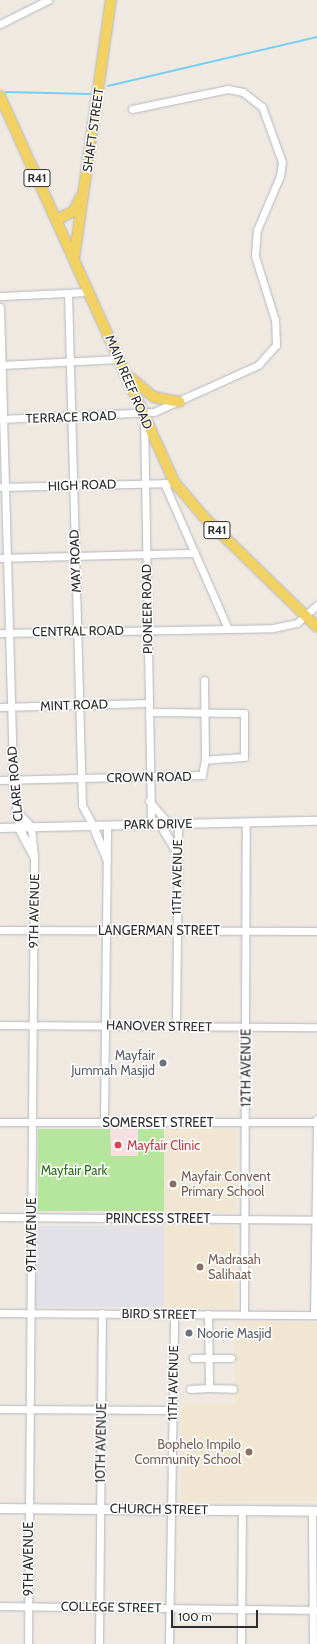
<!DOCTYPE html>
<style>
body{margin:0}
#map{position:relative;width:317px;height:1644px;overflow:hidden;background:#efe9e1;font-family:Cabin,sans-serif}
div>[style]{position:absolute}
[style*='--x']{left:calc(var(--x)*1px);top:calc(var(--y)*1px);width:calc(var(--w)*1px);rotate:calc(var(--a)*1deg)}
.industrial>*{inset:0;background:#e3e1e8;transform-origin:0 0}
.education>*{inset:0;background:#f0e6d1;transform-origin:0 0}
.medical>*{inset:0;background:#f5dfe0;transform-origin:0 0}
.green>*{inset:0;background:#b6e59e}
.stream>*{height:1.5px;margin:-0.75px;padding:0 0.75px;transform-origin:0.75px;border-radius:0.75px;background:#75cff0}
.roads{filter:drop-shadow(0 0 1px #b4b7c1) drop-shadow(0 0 1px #b4b7c1)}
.minor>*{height:7px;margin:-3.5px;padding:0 3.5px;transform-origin:3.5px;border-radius:3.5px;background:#fff}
.tertiary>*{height:8px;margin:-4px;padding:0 4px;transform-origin:4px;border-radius:4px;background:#fff}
.secondary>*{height:9px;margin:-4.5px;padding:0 4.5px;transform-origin:4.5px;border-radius:4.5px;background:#fff}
.primary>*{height:10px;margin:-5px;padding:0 5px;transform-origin:5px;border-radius:5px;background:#f2d163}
.dots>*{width:11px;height:11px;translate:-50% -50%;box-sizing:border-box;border:2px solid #fff;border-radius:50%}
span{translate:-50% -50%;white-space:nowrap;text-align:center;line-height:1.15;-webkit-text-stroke:3px #fff;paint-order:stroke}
.shield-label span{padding:1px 3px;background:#fff;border:1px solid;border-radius:3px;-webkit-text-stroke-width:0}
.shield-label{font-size:12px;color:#2e2e2e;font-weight:700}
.street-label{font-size:13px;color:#2e2e2e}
.worship-label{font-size:13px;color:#5b616d}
.right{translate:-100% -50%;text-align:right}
.left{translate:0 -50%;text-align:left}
.health-label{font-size:13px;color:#be3a42}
.park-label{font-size:13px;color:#2c6e1b}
.education-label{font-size:13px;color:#785e54}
.scale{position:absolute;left:171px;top:1610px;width:87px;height:18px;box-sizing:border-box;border:2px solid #2e2e2e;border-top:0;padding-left:5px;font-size:12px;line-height:14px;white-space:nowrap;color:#2e2e2e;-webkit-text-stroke:3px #fff;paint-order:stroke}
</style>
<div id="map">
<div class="industrial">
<div style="left:35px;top:1226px;width:129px;height:81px"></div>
</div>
<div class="education">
<div style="clip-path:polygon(138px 1129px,236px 1129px,236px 1212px,110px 1211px,138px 1156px)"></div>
<div style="left:164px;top:1226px;width:72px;height:82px"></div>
<div style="clip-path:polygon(235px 1322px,317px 1322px,317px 1501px,181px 1501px,182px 1404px,235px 1404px)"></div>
</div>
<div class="medical">
<div style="left:110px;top:1129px;width:28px;height:27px"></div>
</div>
<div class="green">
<div style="clip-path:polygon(38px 1129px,110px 1129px,111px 1156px,138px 1156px,138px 1129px,164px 1129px,164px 1211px,38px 1211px)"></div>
</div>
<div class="stream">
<div style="--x:108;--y:86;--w:215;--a:-13.2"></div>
<div style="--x:6;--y:92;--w:84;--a:1.4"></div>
</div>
<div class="roads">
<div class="minor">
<div style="--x:0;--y:24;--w:54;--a:-26.6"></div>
<div style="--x:68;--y:294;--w:511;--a:88.43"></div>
<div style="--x:82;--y:805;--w:24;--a:62"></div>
<div style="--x:0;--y:296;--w:89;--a:-2.6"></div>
<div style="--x:0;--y:307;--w:474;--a:88.4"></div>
<div style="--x:13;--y:781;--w:47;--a:82.7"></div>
<div style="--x:0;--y:365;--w:120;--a:-2.9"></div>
<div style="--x:144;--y:417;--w:407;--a:89"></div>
<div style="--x:0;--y:419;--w:154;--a:-2.6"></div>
<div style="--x:154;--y:412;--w:114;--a:-24.3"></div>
<div style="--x:258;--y:365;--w:27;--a:-48"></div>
<div style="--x:276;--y:345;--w:25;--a:-92"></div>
<div style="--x:275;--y:320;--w:67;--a:-107.4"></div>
<div style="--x:255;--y:256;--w:26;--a:-86"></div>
<div style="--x:257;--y:230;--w:59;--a:-66.9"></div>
<div style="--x:280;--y:176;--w:14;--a:-82"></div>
<div style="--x:282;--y:162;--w:59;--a:-110"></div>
<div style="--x:262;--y:107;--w:24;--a:-142"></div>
<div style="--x:243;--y:92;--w:15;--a:-169"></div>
<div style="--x:228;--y:89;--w:98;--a:168.2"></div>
<div style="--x:164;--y:483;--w:159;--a:66.3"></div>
<div style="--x:0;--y:487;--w:175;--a:-1.3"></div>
<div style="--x:0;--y:558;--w:195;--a:-1.5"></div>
<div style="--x:0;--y:633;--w:273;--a:-1"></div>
<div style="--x:273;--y:628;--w:25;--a:-12"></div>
<div style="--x:297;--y:623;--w:27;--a:-42"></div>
<div style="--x:0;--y:707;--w:149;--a:-1.5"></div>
<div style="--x:149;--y:712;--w:95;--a:0.6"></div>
<div style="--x:244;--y:713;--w:44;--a:90"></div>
<div style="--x:244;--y:757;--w:39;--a:176"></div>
<div style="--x:0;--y:780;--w:202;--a:-1.4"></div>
<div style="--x:202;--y:775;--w:15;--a:-79"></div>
<div style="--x:205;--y:760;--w:80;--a:-90.7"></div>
<div style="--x:149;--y:801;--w:30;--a:49"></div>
<div style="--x:0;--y:930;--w:317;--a:0.2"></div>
<div style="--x:0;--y:1025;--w:317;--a:0.4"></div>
<div style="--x:176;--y:1026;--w:202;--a:-89.4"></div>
<div style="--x:0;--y:1122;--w:317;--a:0"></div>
<div style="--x:104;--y:1122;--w:297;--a:-89.4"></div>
<div style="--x:0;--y:1217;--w:317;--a:0.5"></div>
<div style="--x:0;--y:1313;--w:317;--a:0.4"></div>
<div style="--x:208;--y:1314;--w:74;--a:89.2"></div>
<div style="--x:209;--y:1388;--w:24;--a:2"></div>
<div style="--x:244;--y:1315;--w:493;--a:-89.8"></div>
<div style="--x:314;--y:1315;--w:196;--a:-89.1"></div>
<div style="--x:193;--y:1358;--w:38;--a:0"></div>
<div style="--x:190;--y:1389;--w:19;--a:-3"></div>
<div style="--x:0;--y:1409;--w:172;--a:0.3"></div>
<div style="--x:312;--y:1511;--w:133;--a:89.6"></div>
<div style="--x:0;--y:1606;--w:317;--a:0.7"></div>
<div style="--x:28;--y:1644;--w:788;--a:-89.56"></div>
<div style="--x:34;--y:856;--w:29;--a:-96"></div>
<div style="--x:99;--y:1644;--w:331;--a:-89.5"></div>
<div style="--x:169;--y:1644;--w:330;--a:-89.1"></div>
<div style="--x:241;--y:1644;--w:134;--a:-89.6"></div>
</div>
<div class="tertiary">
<div style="--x:16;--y:811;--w:22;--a:47"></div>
<div style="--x:160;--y:824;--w:33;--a:59"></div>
<div style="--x:93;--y:826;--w:36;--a:67"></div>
<div style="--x:0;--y:828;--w:317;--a:-1.3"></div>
<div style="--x:19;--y:828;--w:32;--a:62"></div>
</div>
<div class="secondary">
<div style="--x:0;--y:1508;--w:317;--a:0.5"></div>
</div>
<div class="primary">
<div style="--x:0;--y:96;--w:425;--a:65.7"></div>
<div style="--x:175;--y:483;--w:46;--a:49.4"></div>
<div style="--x:205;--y:518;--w:156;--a:44.2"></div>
<div style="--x:56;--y:220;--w:20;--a:-27"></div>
<div style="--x:74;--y:211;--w:14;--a:-65"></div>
<div style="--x:74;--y:259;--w:262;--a:-81.9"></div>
<div style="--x:131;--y:378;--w:30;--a:40"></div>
<div style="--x:154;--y:397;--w:26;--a:11"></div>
</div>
</div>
<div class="dots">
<div style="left:163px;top:1063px;background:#6b7280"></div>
<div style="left:118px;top:1145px;background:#e0444e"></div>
<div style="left:173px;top:1184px;background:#8d6e63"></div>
<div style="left:200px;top:1267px;background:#8d6e63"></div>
<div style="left:189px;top:1333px;background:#6b7280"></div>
<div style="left:249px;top:1452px;background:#8d6e63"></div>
</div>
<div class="shield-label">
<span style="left:37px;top:178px">R41</span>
<span style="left:217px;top:530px">R41</span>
</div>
<div class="street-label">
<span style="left:93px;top:130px;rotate:-82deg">SHAFT STREET</span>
<span style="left:129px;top:382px;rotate:67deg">MAIN REEF ROAD</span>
<span style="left:71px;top:417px;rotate:-2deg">TERRACE ROAD</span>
<span style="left:82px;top:485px;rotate:-2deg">HIGH ROAD</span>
<span style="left:75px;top:561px;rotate:-92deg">MAY ROAD</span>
<span style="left:147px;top:609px;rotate:-91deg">PIONEER ROAD</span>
<span style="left:78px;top:631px;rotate:-1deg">CENTRAL ROAD</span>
<span style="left:74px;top:705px;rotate:-2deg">MINT ROAD</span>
<span style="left:149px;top:777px;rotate:-1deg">CROWN ROAD</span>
<span style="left:15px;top:784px;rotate:-95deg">CLARE ROAD</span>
<span style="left:158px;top:824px;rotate:-1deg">PARK DRIVE</span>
<span style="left:177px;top:877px;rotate:-89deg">11TH AVENUE</span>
<span style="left:34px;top:911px;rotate:-89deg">9TH AVENUE</span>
<span style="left:159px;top:930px">LANGERMAN STREET</span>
<span style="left:159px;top:1026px;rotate:1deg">HANOVER STREET</span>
<span style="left:246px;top:1068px;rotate:-90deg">12TH AVENUE</span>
<span style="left:158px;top:1122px">SOMERSET STREET</span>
<span style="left:158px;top:1218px">PRINCESS STREET</span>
<span style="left:31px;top:1235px;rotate:-90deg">9TH AVENUE</span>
<span style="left:159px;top:1314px;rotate:1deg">BIRD STREET</span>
<span style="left:173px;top:1383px;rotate:-89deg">11TH AVENUE</span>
<span style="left:101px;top:1443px;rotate:-89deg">10TH AVENUE</span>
<span style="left:159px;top:1509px;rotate:1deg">CHURCH STREET</span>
<span style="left:28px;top:1559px;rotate:-90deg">9TH AVENUE</span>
<span style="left:111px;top:1607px;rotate:1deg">COLLEGE STREET</span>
</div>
<div class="worship-label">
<span class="right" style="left:155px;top:1063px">Mayfair<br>Jummah Masjid</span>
<span class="left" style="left:197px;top:1333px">Noorie Masjid</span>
</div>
<div class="health-label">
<span class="left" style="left:127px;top:1145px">Mayfair Clinic</span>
</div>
<div class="park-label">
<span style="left:74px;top:1170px">Mayfair Park</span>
</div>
<div class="education-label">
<span class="left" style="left:181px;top:1184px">Mayfair Convent<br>Primary School</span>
<span class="left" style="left:208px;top:1267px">Madrasah<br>Salihaat</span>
<span class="right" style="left:241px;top:1452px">Bophelo Impilo<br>Community School</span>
</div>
<div class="scale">100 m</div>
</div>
